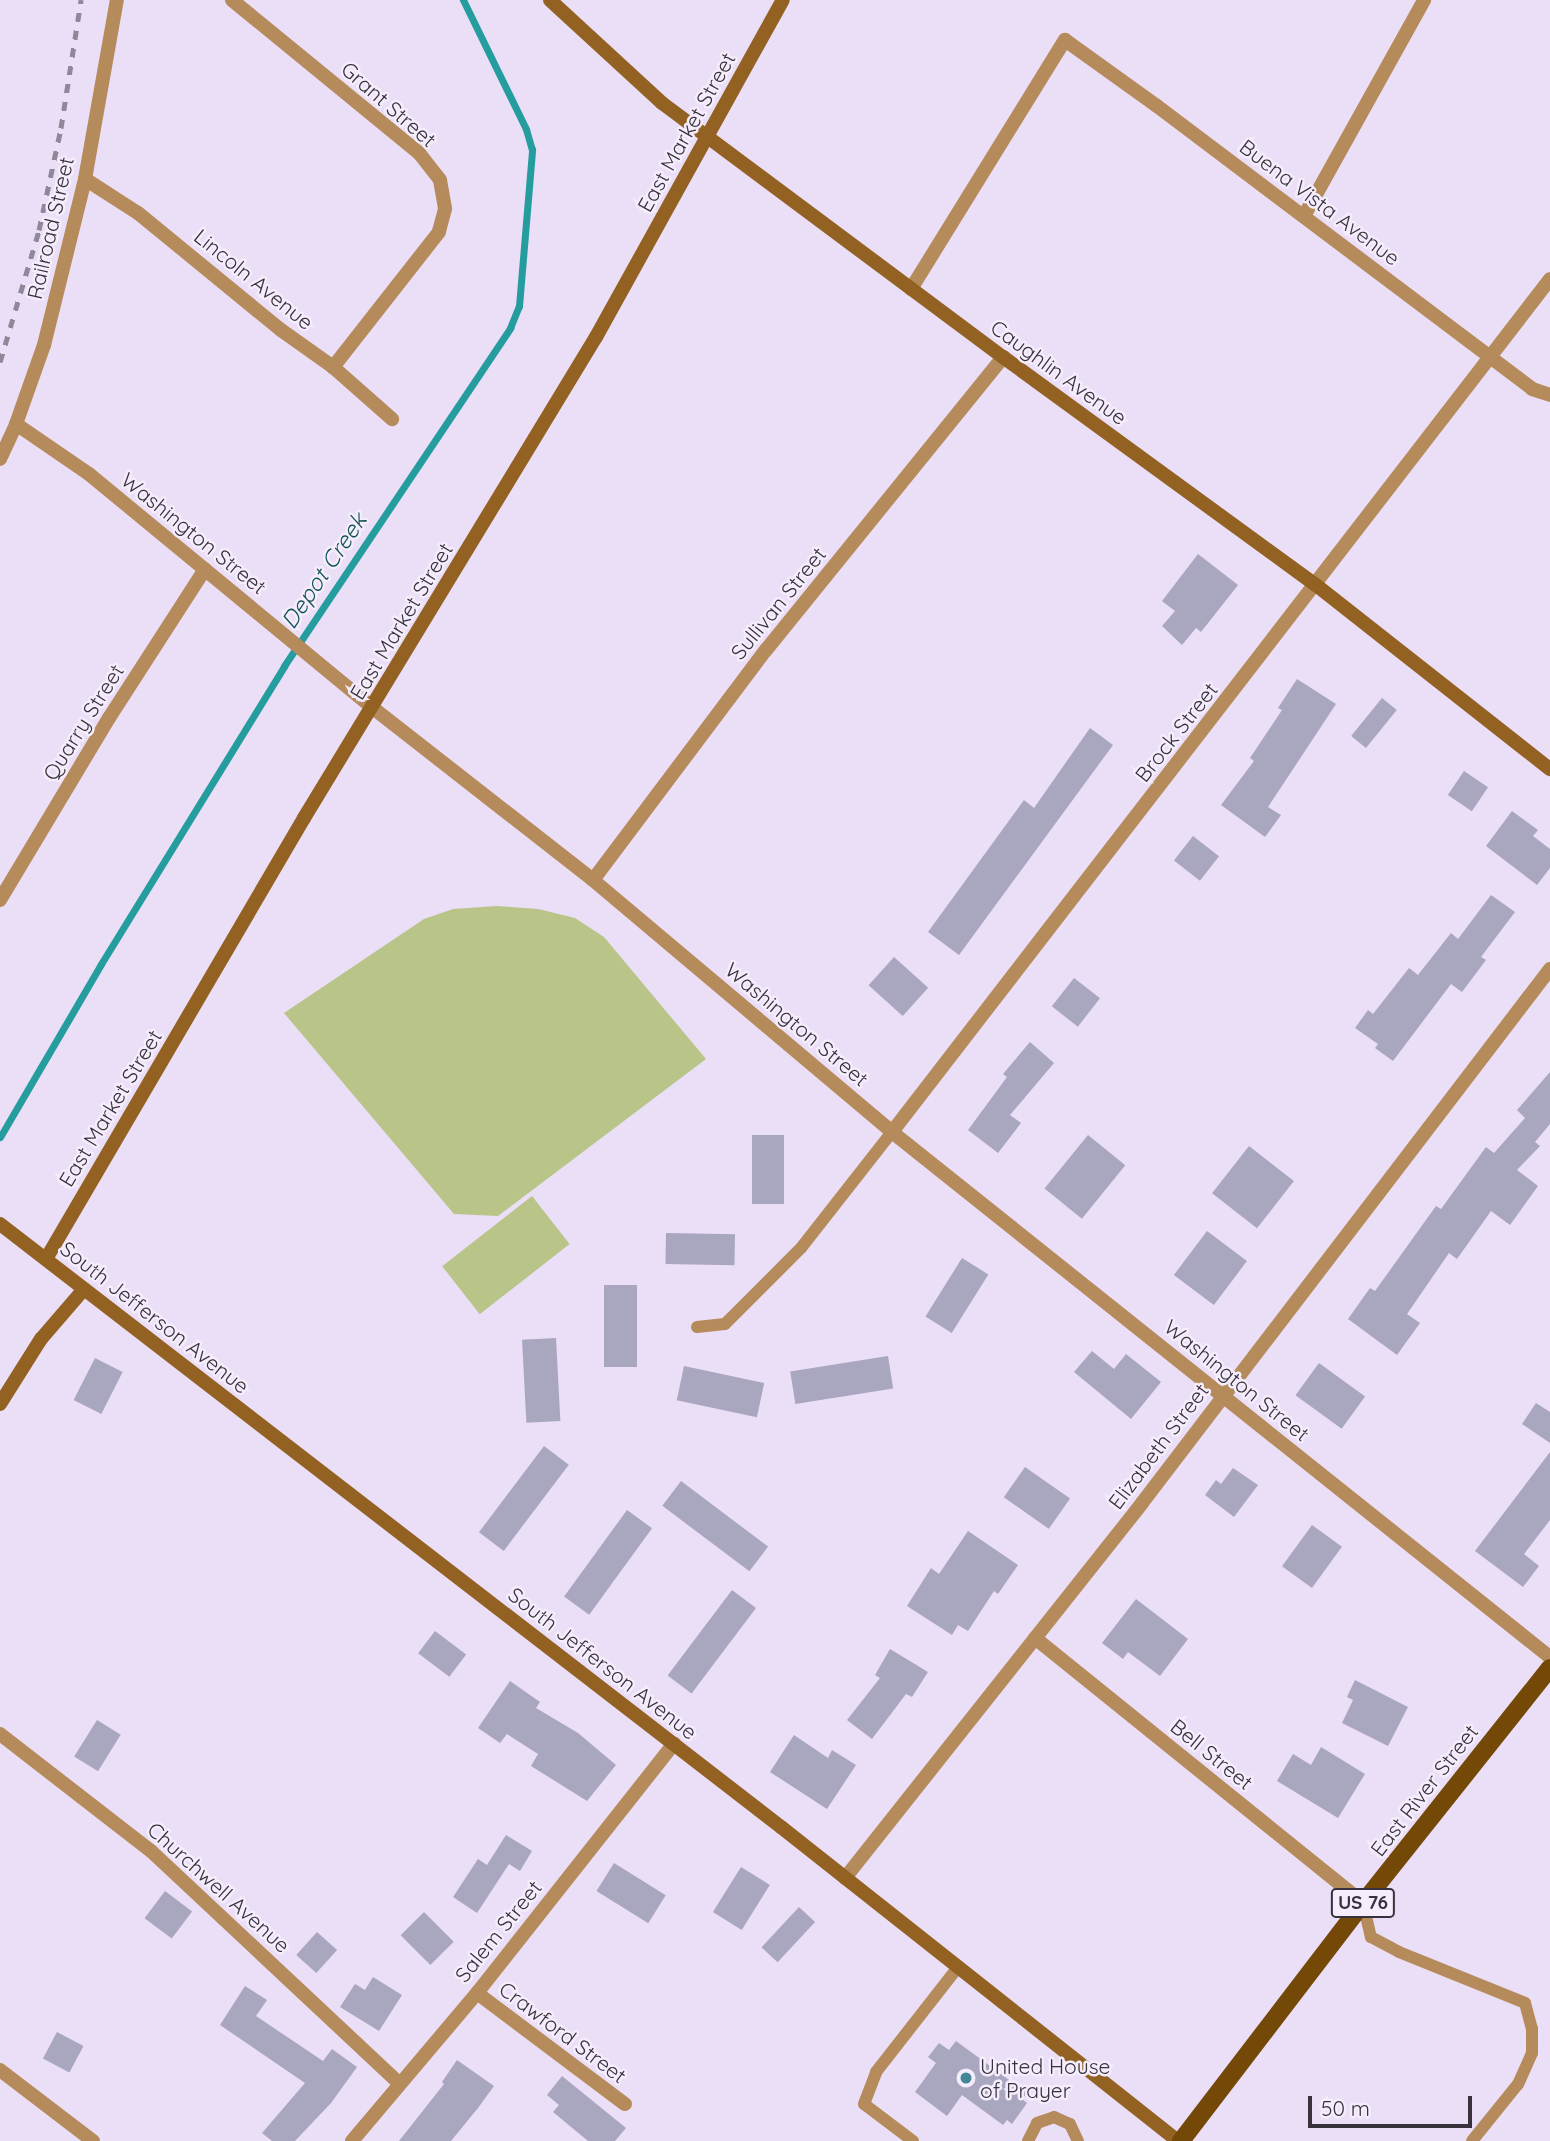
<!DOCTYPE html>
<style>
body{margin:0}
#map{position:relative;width:1550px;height:2141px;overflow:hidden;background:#ebdef7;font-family:Quicksand,sans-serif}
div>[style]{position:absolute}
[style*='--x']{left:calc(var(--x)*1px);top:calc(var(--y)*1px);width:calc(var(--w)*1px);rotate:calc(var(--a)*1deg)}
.green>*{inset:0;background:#b9c488;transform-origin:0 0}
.stream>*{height:7px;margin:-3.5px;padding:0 3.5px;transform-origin:3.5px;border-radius:3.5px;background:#259c9d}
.building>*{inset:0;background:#a9a6c0;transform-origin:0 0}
.lane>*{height:12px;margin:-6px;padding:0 6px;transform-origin:6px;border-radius:6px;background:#b58b5b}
.street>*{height:14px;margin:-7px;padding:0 7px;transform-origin:7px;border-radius:7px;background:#b58b5b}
.secondary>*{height:14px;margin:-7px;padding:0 7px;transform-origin:7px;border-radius:7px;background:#936223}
.primary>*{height:18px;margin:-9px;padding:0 9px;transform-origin:9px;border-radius:9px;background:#744806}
.rail>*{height:5px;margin-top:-2.5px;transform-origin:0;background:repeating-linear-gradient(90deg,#908799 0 9px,transparent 0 18px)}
.dots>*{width:19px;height:19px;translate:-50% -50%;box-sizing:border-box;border:4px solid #f5edfc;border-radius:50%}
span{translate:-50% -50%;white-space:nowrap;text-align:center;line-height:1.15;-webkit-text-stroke:5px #f5edfc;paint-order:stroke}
.shield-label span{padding:2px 5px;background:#f5edfc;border:2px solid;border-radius:5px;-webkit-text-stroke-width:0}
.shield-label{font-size:19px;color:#37323c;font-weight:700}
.street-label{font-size:21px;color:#37323c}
.poi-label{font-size:21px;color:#37323c}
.left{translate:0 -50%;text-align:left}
.water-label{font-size:23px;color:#135354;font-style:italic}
.scale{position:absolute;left:1308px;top:2096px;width:164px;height:32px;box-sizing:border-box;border:4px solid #37323c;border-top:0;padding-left:9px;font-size:21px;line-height:24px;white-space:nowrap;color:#37323c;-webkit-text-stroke:5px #f5edfc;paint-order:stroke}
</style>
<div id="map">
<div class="green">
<div style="clip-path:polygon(497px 906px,538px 909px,575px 918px,604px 937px,706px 1059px,498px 1216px,454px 1214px,284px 1013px,424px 919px,453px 909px)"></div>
<div style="left:532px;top:1196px;width:61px;height:114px;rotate:52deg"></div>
</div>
<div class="stream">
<div style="--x:0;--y:1137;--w:200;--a:-59.7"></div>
<div style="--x:101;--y:964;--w:350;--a:-58.4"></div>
<div style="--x:284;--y:666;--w:407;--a:-56.2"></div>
<div style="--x:510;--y:328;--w:24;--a:-68"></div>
<div style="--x:519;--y:306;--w:157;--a:-85.2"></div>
<div style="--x:532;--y:150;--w:22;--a:-106"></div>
<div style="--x:526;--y:129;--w:144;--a:-116"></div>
</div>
<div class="building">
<div style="clip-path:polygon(1198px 554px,1238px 585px,1201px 632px,1196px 628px,1182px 645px,1162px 626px,1175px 611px,1162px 601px)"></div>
<div style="clip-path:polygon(1297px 679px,1336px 704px,1268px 807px,1281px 815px,1265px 837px,1221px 805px,1254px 761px,1250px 758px,1282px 710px,1278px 708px)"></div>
<div style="left:1382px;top:698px;width:19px;height:49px;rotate:39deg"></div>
<div style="clip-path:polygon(1090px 728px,1113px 745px,959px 955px,928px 932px,1024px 800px,1034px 808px)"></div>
<div style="left:1464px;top:771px;width:29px;height:29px;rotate:34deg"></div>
<div style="clip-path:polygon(1512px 811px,1538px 830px,1533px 836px,1550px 849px,1550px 868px,1537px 885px,1486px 846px)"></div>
<div style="left:1193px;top:836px;width:33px;height:31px;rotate:38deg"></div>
<div style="clip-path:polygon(1491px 895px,1515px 912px,1481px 957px,1486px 960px,1462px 992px,1451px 984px,1393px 1061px,1375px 1048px,1378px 1044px,1355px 1028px,1368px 1010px,1373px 1014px,1409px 968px,1418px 975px,1451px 933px,1458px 939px)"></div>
<div style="left:894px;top:957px;width:46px;height:38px;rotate:42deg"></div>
<div style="left:1074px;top:978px;width:33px;height:36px;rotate:38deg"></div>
<div style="clip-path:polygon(1030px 1042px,1054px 1063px,1010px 1115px,1021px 1123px,998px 1153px,968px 1130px,1007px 1077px,1003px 1074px)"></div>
<div style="clip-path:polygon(1550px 1072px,1550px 1124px,1535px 1142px,1540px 1146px,1517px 1170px,1538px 1186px,1510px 1225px,1491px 1211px,1457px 1259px,1449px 1253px,1407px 1314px,1420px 1323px,1397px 1355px,1348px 1319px,1370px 1288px,1375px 1291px,1436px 1206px,1441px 1209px,1486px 1147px,1494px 1153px,1525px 1118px,1517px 1110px)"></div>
<div style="left:752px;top:1135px;width:32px;height:69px"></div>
<div style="left:1088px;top:1135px;width:48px;height:69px;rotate:39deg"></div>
<div style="left:1249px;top:1146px;width:57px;height:60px;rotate:38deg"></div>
<div style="left:1207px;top:1231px;width:50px;height:55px;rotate:37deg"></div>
<div style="left:666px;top:1233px;width:69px;height:31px;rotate:1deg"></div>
<div style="left:962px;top:1258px;width:31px;height:69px;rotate:32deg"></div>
<div style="left:604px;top:1285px;width:33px;height:82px"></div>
<div style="left:556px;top:1338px;width:83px;height:34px;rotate:87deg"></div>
<div style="clip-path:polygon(1092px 1351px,1114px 1369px,1126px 1354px,1161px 1382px,1131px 1419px,1074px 1372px)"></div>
<div style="left:888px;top:1356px;width:33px;height:99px;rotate:81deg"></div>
<div style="left:95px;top:1358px;width:31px;height:47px;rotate:27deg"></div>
<div style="left:1319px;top:1363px;width:57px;height:40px;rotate:36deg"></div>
<div style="left:684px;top:1366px;width:82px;height:35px;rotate:12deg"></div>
<div style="clip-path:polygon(1536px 1403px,1550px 1412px,1550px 1443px,1522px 1424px)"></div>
<div style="left:544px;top:1446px;width:31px;height:108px;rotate:37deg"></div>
<div style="clip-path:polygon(1550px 1452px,1550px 1520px,1524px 1554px,1539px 1566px,1523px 1587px,1475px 1551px)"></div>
<div style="left:1025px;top:1467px;width:55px;height:37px;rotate:35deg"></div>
<div style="clip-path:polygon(1233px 1468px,1258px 1485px,1234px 1517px,1205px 1495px,1216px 1480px,1221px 1484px)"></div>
<div style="left:681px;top:1481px;width:109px;height:31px;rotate:37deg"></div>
<div style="left:627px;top:1510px;width:31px;height:107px;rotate:36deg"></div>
<div style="left:1312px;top:1525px;width:37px;height:51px;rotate:36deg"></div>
<div style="clip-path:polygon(968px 1531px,1018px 1565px,998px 1594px,994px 1591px,968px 1631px,958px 1625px,952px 1635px,907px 1606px,931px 1568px,939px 1574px)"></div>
<div style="left:732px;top:1590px;width:30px;height:107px;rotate:37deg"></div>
<div style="clip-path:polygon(1136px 1599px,1188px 1639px,1160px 1676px,1128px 1652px,1123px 1659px,1102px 1643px)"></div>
<div style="left:435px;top:1631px;width:39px;height:28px;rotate:37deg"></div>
<div style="clip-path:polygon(890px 1649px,928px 1672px,912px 1697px,906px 1694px,872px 1739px,847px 1720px,880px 1678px,875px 1675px)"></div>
<div style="clip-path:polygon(1355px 1680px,1408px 1707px,1388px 1746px,1342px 1723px,1353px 1700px,1347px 1697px)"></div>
<div style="clip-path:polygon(510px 1681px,540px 1702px,536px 1708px,578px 1733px,616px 1765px,587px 1801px,531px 1766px,538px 1754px,507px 1734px,500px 1743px,478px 1728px)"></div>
<div style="left:97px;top:1720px;width:28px;height:43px;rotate:32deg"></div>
<div style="clip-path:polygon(794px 1735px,828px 1758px,832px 1750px,856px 1765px,827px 1809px,770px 1772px)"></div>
<div style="clip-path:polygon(1321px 1747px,1365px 1774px,1338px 1818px,1277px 1781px,1293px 1754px,1311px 1765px)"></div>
<div style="clip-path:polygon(506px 1835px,532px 1851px,520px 1871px,509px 1864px,477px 1913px,453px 1897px,478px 1859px,487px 1865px)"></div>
<div style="left:614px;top:1863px;width:61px;height:33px;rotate:32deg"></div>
<div style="left:741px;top:1867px;width:34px;height:53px;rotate:32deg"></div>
<div style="left:165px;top:1891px;width:34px;height:34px;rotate:37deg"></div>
<div style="left:799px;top:1907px;width:22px;height:55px;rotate:43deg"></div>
<div style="left:424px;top:1912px;width:42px;height:33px;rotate:45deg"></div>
<div style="left:317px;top:1932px;width:27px;height:31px;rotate:42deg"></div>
<div style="clip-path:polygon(373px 1977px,402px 1995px,379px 2031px,340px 2007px,355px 1984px,365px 1990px)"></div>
<div style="clip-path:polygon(245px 1986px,267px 2000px,256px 2016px,323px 2061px,332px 2049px,357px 2067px,331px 2103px,295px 2141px,272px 2141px,262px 2133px,305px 2083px,220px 2025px)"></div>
<div style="left:57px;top:2032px;width:30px;height:30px;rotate:28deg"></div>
<div style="clip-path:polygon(956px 2041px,1027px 2093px,1022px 2099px,1027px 2103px,1012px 2124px,1007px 2120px,1003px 2125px,962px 2095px,947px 2116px,915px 2092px,936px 2063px,928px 2057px,939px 2043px,949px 2050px)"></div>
<div style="clip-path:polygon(457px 2060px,494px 2086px,478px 2108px,451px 2141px,399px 2141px,444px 2084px,442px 2082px)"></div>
<div style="clip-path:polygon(562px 2076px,626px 2128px,615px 2141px,588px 2141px,553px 2112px,559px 2105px,547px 2095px)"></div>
</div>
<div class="lane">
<div style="--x:697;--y:1327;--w:28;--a:-6"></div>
<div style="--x:725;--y:1324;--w:107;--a:-45"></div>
<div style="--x:801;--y:1248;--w:147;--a:-51.9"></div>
<div style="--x:1363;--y:1903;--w:35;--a:77"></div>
<div style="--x:1371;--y:1937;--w:32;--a:28"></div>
<div style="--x:1399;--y:1952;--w:136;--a:22"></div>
<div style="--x:1525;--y:2003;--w:27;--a:75"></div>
<div style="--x:1532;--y:2029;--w:24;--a:90"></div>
<div style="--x:1532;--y:2053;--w:34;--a:114"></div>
<div style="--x:1518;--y:2084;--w:73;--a:128.9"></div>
<div style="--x:913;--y:2141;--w:61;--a:-142.9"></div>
<div style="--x:864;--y:2104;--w:34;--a:-69"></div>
<div style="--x:876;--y:2072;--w:133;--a:-52"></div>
<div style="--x:1028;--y:2141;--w:20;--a:-63"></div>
<div style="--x:1037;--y:2123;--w:18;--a:-19"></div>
<div style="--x:1054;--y:2117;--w:17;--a:24"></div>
<div style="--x:1070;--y:2124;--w:19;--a:65"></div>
</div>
<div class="street">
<div style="--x:232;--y:0;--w:242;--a:39.3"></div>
<div style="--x:419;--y:153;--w:34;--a:52"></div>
<div style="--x:440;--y:180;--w:29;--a:80"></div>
<div style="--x:445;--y:209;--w:24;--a:105"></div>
<div style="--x:439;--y:232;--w:172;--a:128.1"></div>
<div style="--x:85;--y:179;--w:63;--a:32.7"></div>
<div style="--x:138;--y:213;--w:185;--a:39.3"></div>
<div style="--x:281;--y:330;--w:64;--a:35.4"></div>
<div style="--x:333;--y:367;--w:79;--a:41.4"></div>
<div style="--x:1304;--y:216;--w:247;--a:-60.9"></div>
<div style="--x:911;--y:289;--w:293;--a:-58.3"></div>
<div style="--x:1065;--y:40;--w:113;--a:35.7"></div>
<div style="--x:1157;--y:106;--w:470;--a:37"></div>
<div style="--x:1532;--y:389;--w:19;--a:18"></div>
<div style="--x:16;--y:424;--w:88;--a:34.4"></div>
<div style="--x:89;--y:474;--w:368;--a:39.5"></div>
<div style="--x:373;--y:708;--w:279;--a:38"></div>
<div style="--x:593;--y:880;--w:391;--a:40.1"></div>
<div style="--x:892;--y:1132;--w:842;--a:38.59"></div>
<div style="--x:0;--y:459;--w:38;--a:-65"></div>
<div style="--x:16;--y:424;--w:84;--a:-70.5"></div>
<div style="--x:44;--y:345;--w:171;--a:-76.1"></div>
<div style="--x:85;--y:179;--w:182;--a:-79.9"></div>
<div style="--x:593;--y:880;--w:288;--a:-53.1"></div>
<div style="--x:766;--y:650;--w:377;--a:-51"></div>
<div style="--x:0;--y:900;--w:212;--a:-59.1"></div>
<div style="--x:109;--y:718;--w:177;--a:-57.2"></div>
<div style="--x:892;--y:1132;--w:1077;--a:-52.35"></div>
<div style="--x:1035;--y:1638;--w:422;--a:38.9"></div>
<div style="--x:0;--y:1734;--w:191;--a:37.8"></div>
<div style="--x:151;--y:1851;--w:340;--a:43.1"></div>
<div style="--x:845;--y:1878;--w:478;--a:-51.6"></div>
<div style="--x:1142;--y:1503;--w:672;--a:-52.62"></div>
<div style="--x:477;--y:1993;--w:185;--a:36.9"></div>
<div style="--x:0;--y:2070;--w:117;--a:37.4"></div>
<div style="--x:352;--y:2141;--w:194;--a:-49.8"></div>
<div style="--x:477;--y:1993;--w:318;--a:-51.7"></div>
</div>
<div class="secondary">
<div style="--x:550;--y:0;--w:152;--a:42.6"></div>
<div style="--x:662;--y:103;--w:425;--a:36.7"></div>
<div style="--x:1003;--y:357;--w:387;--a:36.1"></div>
<div style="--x:1316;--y:585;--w:298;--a:38.2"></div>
<div style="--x:0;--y:1224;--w:987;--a:37.67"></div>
<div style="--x:781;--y:1827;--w:506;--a:38.34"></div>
<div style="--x:46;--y:1259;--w:511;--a:-59.67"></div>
<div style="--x:304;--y:818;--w:563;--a:-58.74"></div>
<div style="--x:596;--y:337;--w:385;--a:-61"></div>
<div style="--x:0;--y:1404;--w:77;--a:-57.8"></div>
<div style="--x:41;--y:1339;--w:66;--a:-49.3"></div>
</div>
<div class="primary">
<div style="--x:1181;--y:2141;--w:300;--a:-52.6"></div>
<div style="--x:1363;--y:1903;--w:300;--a:-51.5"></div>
</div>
<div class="rail">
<div style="--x:0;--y:362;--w:138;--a:-73.5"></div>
<div style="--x:39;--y:230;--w:104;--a:-77.8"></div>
<div style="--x:61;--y:128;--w:130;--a:-81.1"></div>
</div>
<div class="dots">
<div style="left:966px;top:2078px;background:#438696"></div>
</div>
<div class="shield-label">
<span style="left:1363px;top:1903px">US 76</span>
</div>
<div class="street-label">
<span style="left:389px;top:104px;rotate:41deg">Grant Street</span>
<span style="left:686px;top:132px;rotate:-61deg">East Market Street</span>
<span style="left:1320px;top:202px;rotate:37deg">Buena Vista Avenue</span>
<span style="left:50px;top:228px;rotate:-77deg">Railroad Street</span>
<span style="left:254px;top:279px;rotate:39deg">Lincoln Avenue</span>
<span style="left:1059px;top:372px;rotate:36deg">Caughlin Avenue</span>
<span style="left:194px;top:533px;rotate:39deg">Washington Street</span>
<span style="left:778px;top:603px;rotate:-51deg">Sullivan Street</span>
<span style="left:401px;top:621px;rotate:-59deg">East Market Street</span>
<span style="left:83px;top:722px;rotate:-58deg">Quarry Street</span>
<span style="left:1176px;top:732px;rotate:-52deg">Brock Street</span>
<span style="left:797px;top:1024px;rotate:40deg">Washington Street</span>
<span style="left:110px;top:1108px;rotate:-59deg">East Market Street</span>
<span style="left:155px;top:1317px;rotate:38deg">South Jefferson Avenue</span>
<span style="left:1237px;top:1380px;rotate:39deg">Washington Street</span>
<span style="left:1158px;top:1446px;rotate:-53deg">Elizabeth Street</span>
<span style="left:603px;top:1663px;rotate:38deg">South Jefferson Avenue</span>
<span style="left:1212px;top:1754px;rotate:39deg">Bell Street</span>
<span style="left:1424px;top:1790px;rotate:-52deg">East River Street</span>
<span style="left:219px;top:1887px;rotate:42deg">Churchwell Avenue</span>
<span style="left:498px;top:1931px;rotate:-51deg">Salem Street</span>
<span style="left:563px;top:2032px;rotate:37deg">Crawford Street</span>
</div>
<div class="poi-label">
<span class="left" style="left:980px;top:2078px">United House<br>of Prayer</span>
</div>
<div class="water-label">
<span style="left:324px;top:571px;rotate:-56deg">Depot Creek</span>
</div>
<div class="scale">50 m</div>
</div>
